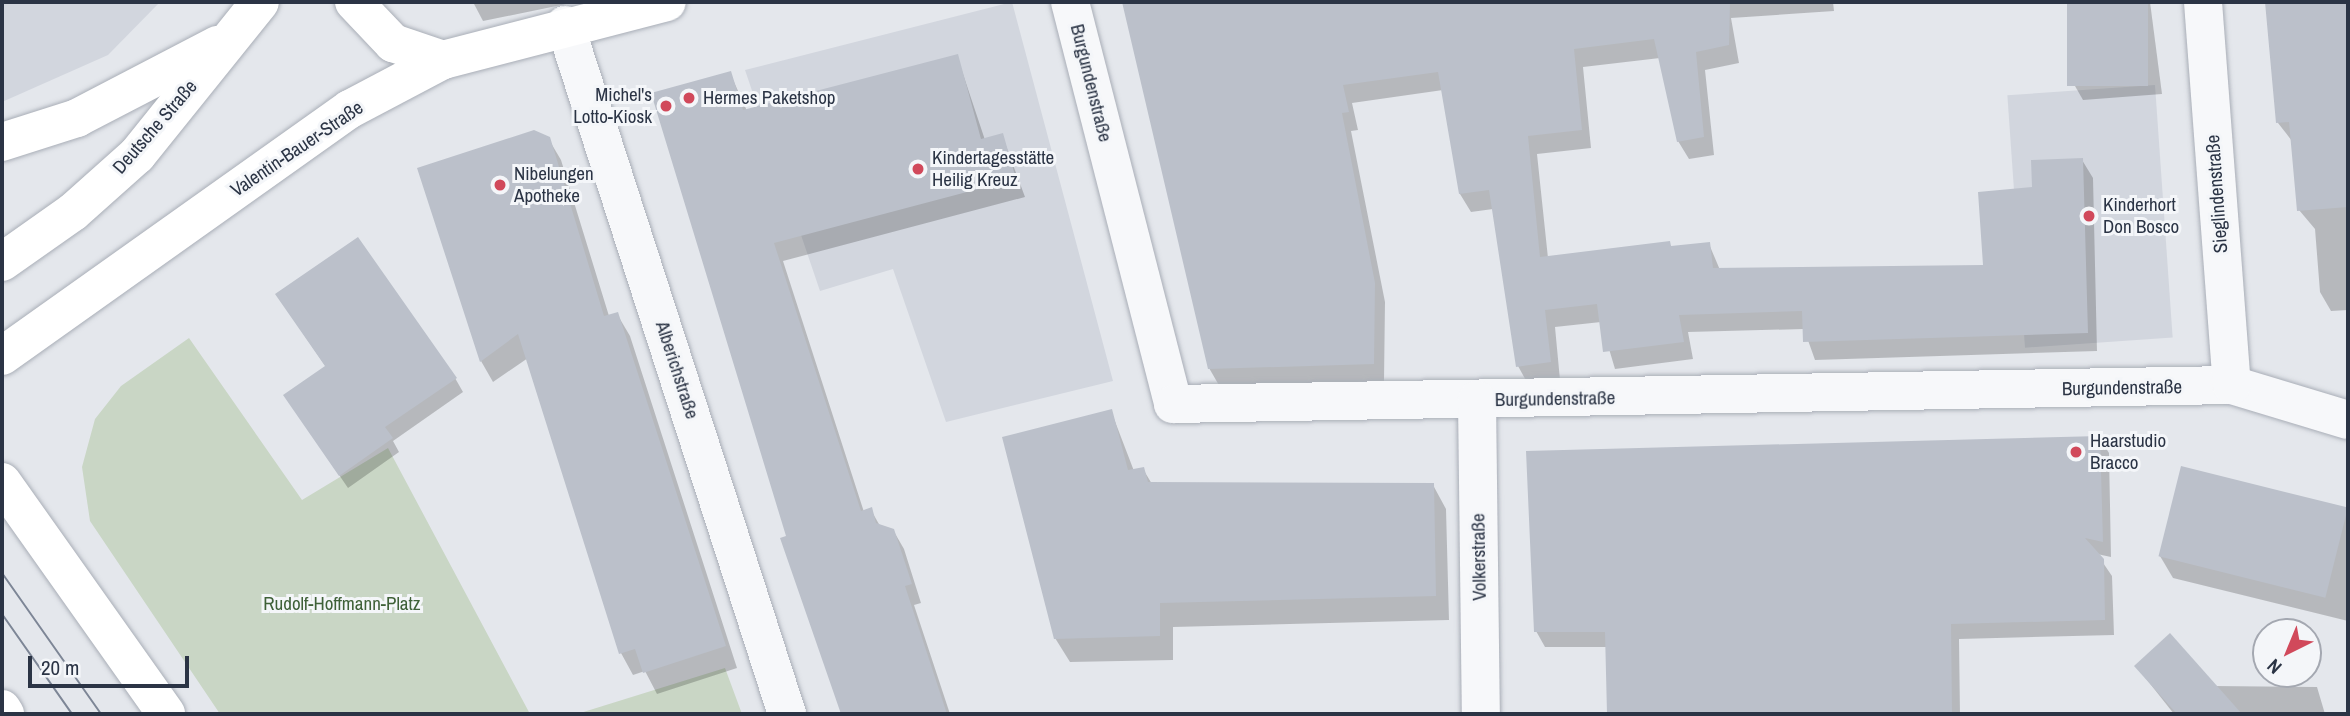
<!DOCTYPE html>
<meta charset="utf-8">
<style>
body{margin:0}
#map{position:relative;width:2350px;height:716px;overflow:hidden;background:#e4e7ec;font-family:"Archivo Narrow",sans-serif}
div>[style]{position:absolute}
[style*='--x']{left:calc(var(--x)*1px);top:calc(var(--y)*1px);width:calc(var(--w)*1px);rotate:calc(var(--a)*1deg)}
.built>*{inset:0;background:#d2d6de;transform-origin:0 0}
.green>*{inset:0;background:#c9d6c5}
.shadow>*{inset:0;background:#0003}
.building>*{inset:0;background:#bbc0ca;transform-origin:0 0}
.roads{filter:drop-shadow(0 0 2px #a9aeb7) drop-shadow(0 0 2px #a9aeb7)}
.street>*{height:38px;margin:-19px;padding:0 19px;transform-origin:19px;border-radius:19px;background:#f7f8fa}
.secondary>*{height:38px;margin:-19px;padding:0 19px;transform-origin:19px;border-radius:19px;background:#fff}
.tram>*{height:2px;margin:-1px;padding:0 1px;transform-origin:1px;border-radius:1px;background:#7d8696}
.dots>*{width:19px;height:19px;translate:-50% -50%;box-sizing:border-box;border:4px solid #f4f6f9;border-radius:50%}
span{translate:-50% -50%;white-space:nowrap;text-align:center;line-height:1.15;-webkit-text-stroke:6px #f4f6f9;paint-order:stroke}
.street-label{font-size:19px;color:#2b3445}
.poi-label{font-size:19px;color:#2b3445}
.right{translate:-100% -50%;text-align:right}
.left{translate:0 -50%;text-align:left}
.park-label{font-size:19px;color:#3f6138}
.frame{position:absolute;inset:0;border:4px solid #2b3445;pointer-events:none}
.north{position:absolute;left:2252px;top:618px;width:70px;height:70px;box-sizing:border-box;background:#f4f6f9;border:2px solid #a4a8b1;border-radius:50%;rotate:223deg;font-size:19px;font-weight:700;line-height:28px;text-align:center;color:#2b3445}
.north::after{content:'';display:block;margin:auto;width:24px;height:32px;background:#d1495b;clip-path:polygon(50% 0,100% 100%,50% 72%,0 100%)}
.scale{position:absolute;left:28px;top:656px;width:161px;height:32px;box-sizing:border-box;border:4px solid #2b3445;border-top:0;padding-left:9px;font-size:21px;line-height:24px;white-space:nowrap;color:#2b3445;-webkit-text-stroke:5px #f4f6f9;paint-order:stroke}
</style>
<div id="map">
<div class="built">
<div style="clip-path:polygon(2px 2px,160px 2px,108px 55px,2px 102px)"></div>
<div style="clip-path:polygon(1012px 2px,1113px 381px,946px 422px,893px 269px,820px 291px,745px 70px)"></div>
<div style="left:2155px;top:85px;width:253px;height:148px;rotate:86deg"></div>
</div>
<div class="green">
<div style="clip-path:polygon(189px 338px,302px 500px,388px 448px,530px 714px,220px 714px,90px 521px,82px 467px,95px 419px,121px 386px)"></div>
<div style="clip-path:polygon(725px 668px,742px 714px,576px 714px,577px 714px)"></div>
</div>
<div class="shadow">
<div style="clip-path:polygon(473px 2px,576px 2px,483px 21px)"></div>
<div style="clip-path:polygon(1124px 2px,1833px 2px,1834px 11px,1731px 18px,1739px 63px,1705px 70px,1714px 155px,1689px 159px,1678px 141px,1660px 58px,1583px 67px,1591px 148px,1537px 154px,1548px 258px,1669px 243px,1672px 248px,1709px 244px,1720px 270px,1985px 267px,2033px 189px,2082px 160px,2093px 178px,2097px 351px,1815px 360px,1804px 329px,1688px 332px,1693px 359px,1615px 369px,1601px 322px,1555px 327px,1560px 380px,1528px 384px,1518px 366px,1493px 209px,1471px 212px,1460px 194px,1443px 90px,1352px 103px,1358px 130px,1351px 131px,1385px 302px,1384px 381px,1220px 387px,1209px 368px)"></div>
<div style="clip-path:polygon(2069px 2px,2150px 2px,2162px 94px,2083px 100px,2075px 86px)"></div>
<div style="clip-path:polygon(2267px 2px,2348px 2px,2348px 310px,2331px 311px,2320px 292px,2315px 229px,2299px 210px,2292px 141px,2278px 123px)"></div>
<div style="clip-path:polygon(957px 56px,985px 140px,1002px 135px,1025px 197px,783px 261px,864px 512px,871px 510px,880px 526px,893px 530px,904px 549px,921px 603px,914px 605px,950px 714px,842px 714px,782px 539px,788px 537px,730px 73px,747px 111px)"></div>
<div style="clip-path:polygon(548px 138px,561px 160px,609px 316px,617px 314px,630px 336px,737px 668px,657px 694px,645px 671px,633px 675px,621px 653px,528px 358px,493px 382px,481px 361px)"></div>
<div style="clip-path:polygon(277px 295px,455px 378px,463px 392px,393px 441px,399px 452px,348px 488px,285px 396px,326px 367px)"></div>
<div style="clip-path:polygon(1111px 411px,1134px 471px,1143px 469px,1152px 484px,1433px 485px,1446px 509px,1449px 620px,1173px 627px,1173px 660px,1070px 662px,1055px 638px)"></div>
<div style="clip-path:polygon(2099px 437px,2109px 453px,2111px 557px,2097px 554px,2112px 576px,2114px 635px,1959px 639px,1960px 714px,1608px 714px,1607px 647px,1545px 647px,1536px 631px)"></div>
<div style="clip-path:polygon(2182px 468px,2348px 510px,2348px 621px,2173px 578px,2160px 556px)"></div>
<div style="clip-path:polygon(2136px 666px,2214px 686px,2317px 687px,2325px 714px,2174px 714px)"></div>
</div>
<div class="building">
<div style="clip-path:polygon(1122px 2px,1730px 2px,1729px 45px,1696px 52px,1704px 137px,1677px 142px,1654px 39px,1574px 49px,1582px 130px,1528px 136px,1540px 257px,1670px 241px,1671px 246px,1710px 242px,1713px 268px,1983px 265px,1978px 192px,2032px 187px,2031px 160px,2083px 158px,2088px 333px,1803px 342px,1802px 311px,1679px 315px,1684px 342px,1603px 352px,1597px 304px,1545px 310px,1551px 362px,1516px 367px,1489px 190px,1459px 194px,1438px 72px,1343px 85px,1349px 112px,1342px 113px,1375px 283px,1374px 364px,1208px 369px)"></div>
<div style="left:2067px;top:2px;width:81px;height:84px"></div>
<div style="clip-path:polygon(2265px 2px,2348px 2px,2348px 207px,2297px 211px,2289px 122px,2276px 123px)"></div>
<div style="clip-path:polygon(958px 54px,981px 139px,1003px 133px,1016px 179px,774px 243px,861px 511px,872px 507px,876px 523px,894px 529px,912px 584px,905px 586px,947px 714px,841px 714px,780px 538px,786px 536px,651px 93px,731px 71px,743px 110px)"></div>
<div style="clip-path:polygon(534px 130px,550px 137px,604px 316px,618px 312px,726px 646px,643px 673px,635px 649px,619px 654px,518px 334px,480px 362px,417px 168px)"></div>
<div style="clip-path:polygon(358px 237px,457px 378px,385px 427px,393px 438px,339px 476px,283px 395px,325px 366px,275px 294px)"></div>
<div style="clip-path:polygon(1112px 409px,1128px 470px,1144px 467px,1148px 482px,1434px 483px,1436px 596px,1160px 603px,1160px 636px,1054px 639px,1002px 437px)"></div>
<div style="clip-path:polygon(2100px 436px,2103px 542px,2085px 538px,2104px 559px,2105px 620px,1951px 624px,1952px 714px,1607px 714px,1605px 632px,1534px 632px,1526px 451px)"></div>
<div style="left:2181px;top:466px;width:172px;height:93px;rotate:14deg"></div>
<div style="clip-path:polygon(2170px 633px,2242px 714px,2177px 714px,2134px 666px)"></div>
</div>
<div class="roads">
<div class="street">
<div style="--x:1070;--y:2;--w:415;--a:75.6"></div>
<div style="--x:1173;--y:404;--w:1059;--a:-1.03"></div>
<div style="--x:2232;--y:385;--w:121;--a:16.8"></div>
<div style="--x:2203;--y:2;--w:384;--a:85.7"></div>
<div style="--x:565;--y:25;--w:724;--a:72.14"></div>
<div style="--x:1477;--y:400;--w:314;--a:89.3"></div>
</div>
<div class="secondary">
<div style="--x:354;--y:2;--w:57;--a:46.4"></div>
<div style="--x:393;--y:43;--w:53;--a:18.8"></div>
<div style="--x:2;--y:142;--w:79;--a:-17.7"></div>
<div style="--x:77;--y:118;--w:158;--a:-27.5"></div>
<div style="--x:2;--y:262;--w:87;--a:-35.2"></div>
<div style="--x:73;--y:212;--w:86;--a:-41.7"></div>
<div style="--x:137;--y:155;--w:196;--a:-51.2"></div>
<div style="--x:2;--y:356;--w:427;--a:-35.4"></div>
<div style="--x:350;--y:109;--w:105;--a:-27.8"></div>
<div style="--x:443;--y:60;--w:231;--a:-14.5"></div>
<div style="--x:2;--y:482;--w:284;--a:54.7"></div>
<div style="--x:2;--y:709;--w:6;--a:59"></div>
</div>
</div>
<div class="tram">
<div style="--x:2;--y:573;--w:172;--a:54.9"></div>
<div style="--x:2;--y:614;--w:122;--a:55"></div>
</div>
<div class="dots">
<div style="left:689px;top:98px;background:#d1495b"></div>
<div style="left:666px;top:106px;background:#d1495b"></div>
<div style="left:918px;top:169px;background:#d1495b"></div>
<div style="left:500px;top:185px;background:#d1495b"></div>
<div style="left:2089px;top:216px;background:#d1495b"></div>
<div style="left:2076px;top:452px;background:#d1495b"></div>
</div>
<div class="street-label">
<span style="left:1091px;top:83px;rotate:76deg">Burgundenstraße</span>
<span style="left:155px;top:127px;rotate:-49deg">Deutsche Straße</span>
<span style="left:297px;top:149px;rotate:-34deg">Valentin-Bauer-Straße</span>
<span style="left:2217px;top:194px;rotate:-94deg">Sieglindenstraße</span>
<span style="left:677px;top:370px;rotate:72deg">Alberichstraße</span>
<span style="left:2122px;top:388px;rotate:-1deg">Burgundenstraße</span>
<span style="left:1555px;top:399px;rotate:-1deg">Burgundenstraße</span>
<span style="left:1479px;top:557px;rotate:-91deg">Volkerstraße</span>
</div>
<div class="poi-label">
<span class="right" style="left:652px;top:106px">Michel's<br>Lotto-Kiosk</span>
<span class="left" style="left:703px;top:98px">Hermes Paketshop</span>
<span class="left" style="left:932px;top:169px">Kindertagesstätte<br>Heilig Kreuz</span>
<span class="left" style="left:514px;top:185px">Nibelungen<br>Apotheke</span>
<span class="left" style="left:2103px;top:216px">Kinderhort<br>Don Bosco</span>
<span class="left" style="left:2090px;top:452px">Haarstudio<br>Bracco</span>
</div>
<div class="park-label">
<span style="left:342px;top:604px">Rudolf-Hoffmann-Platz</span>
</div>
<div class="frame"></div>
<div class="north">N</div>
<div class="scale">20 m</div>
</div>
